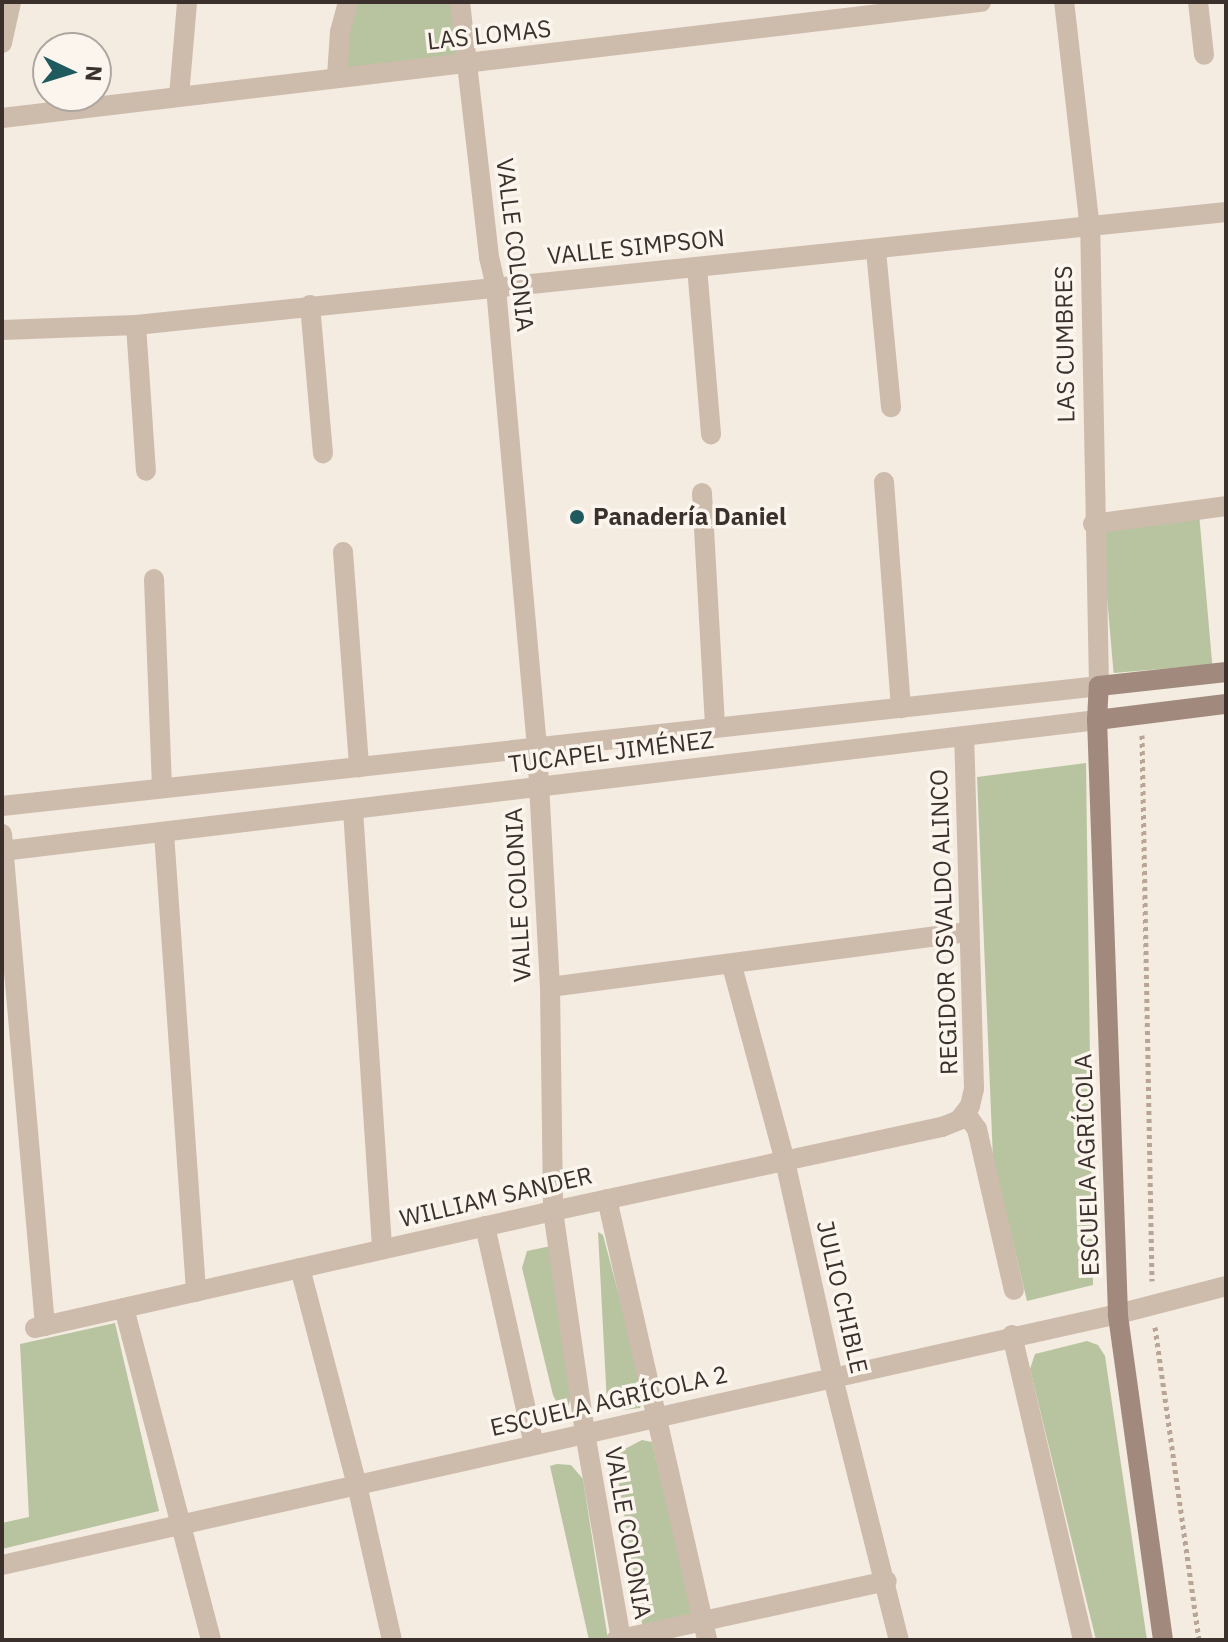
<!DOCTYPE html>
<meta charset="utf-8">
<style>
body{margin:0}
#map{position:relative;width:1228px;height:1642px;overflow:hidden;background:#f4ebe1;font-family:"IBM Plex Sans",sans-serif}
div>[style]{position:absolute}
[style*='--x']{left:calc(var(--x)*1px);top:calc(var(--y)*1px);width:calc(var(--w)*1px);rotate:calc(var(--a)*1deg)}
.green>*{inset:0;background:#b8c4a0;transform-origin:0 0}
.path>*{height:5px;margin-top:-2.5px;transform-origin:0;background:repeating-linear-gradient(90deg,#b9a596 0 4px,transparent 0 8px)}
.street>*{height:20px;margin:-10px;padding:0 10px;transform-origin:10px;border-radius:10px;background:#cdbbac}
.secondary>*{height:20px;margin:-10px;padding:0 10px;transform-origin:10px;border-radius:10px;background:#a18a7d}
.dots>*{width:22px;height:22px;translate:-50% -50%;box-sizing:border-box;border:4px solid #fbf5ee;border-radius:50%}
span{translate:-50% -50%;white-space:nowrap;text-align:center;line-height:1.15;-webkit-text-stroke:7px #fbf5ee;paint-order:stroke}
.street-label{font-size:24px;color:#3b302b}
.poi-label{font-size:24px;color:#3b302b;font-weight:700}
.left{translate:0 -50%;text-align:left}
.frame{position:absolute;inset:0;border:4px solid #3b302b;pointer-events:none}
.north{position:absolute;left:32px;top:32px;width:80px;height:80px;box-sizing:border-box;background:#fbf5ee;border:2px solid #aea6a0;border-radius:50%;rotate:94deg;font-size:22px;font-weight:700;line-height:32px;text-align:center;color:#3b302b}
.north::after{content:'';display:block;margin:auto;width:28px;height:36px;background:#1f5a5e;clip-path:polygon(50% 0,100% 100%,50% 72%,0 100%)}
</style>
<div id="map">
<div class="green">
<div style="clip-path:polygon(351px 2px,457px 2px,462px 63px,339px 74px)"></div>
<div style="left:1199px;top:513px;width:152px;height:99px;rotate:85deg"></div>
<div style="clip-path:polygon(1086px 763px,1093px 1285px,1027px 1301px,993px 1159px,977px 777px)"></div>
<div style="clip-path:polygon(598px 1232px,603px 1235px,645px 1394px,640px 1408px,613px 1411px,607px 1404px)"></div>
<div style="clip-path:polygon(551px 1246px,571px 1397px,567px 1411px,560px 1409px,553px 1395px,522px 1268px,527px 1251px)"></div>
<div style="clip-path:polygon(115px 1323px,159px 1511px,2px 1549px,2px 1523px,29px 1517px,20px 1344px)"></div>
<div style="clip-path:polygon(1087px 1341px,1098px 1345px,1105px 1356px,1147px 1640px,1096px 1640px,1030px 1369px,1035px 1354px)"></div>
<div style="clip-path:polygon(642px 1440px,652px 1442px,694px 1619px,643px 1629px,616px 1466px,619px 1452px)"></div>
<div style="clip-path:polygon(557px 1464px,571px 1465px,583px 1479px,608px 1640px,589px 1640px,550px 1466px)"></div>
</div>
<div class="path">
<div style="--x:1142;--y:735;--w:546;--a:88.95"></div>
<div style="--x:1155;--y:1327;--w:316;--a:82"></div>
</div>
<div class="street">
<div style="--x:460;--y:2;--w:257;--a:83.5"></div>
<div style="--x:489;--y:257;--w:32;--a:77"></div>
<div style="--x:496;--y:288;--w:461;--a:84.9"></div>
<div style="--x:537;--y:747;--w:240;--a:86.9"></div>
<div style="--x:550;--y:987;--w:224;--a:89.2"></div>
<div style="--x:553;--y:1211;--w:224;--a:81.8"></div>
<div style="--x:585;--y:1433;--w:210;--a:80.1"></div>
<div style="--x:1198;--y:2;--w:53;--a:83.5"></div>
<div style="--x:2;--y:43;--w:42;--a:-77.6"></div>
<div style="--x:337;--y:76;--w:44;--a:-86.1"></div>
<div style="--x:340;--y:32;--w:31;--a:-75"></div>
<div style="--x:179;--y:96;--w:94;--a:-85.1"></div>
<div style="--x:2;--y:118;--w:986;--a:-6.76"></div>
<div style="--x:876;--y:251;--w:157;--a:84.5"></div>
<div style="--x:697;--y:267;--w:168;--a:85.2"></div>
<div style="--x:310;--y:305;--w:149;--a:85"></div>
<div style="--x:136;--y:325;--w:146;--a:86.1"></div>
<div style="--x:2;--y:330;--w:134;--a:-2.1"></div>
<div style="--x:136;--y:325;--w:1096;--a:-5.92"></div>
<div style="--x:884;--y:482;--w:227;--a:85.7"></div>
<div style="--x:702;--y:493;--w:235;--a:86.8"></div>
<div style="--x:1093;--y:524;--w:134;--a:-7.7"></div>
<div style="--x:343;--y:552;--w:216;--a:85.7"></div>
<div style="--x:154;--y:579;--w:209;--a:87.8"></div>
<div style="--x:2;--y:806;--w:1104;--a:-6.24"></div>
<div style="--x:1099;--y:686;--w:457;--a:-91.1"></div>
<div style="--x:1090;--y:229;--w:228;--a:-96.5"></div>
<div style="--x:353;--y:810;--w:440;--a:86.2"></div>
<div style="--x:164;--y:833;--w:460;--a:86"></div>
<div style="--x:2;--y:834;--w:494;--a:85"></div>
<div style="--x:2;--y:851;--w:1103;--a:-6.82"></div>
<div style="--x:732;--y:966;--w:202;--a:74.8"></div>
<div style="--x:785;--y:1161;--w:222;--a:77.5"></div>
<div style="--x:833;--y:1378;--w:270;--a:75.9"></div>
<div style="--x:550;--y:987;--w:423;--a:-7.5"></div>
<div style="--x:966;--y:1114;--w:19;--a:54"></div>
<div style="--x:977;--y:1129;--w:165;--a:77.1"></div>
<div style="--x:607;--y:1199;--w:452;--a:77.2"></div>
<div style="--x:485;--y:1226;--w:224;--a:77.4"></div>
<div style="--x:300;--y:1268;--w:224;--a:75.3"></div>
<div style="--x:357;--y:1485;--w:159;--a:77.3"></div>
<div style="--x:124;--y:1308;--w:343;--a:75.3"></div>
<div style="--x:35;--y:1328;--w:531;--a:-12.73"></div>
<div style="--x:553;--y:1211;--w:398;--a:-12.2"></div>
<div style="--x:942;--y:1127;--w:18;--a:-22"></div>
<div style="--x:959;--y:1120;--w:18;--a:-52"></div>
<div style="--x:970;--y:1106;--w:18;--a:-77"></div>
<div style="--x:974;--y:1088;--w:352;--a:-91.6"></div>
<div style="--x:1012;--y:1335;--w:313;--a:76.9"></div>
<div style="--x:2;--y:1565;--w:1144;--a:-12.68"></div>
<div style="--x:1118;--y:1314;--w:112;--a:-14.5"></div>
<div style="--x:616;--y:1640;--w:277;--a:-12.3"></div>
</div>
<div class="secondary">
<div style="--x:1097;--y:720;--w:130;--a:-7.1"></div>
<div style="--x:1163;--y:1640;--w:329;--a:-97.9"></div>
<div style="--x:1118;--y:1314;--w:594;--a:-92.02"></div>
<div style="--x:1097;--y:720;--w:34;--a:-87"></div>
<div style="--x:1099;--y:686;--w:128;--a:-6.3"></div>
</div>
<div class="dots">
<div style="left:577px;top:517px;background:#1f5a5e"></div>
</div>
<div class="street-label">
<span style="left:489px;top:35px;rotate:-6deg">LAS LOMAS</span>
<span style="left:515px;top:245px;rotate:83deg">VALLE COLONIA</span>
<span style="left:636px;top:247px;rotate:-6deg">VALLE SIMPSON</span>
<span style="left:1065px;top:344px;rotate:-91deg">LAS CUMBRES</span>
<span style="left:611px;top:752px;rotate:-7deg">TUCAPEL JIMÉNEZ</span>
<span style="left:518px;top:895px;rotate:-93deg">VALLE COLONIA</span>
<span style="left:944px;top:922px;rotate:-92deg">REGIDOR OSVALDO ALINCO</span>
<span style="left:1087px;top:1165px;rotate:-92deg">ESCUELA AGRÍCOLA</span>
<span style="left:496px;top:1197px;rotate:-13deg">WILLIAM SANDER</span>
<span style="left:842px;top:1297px;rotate:77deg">JULIO CHIBLE</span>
<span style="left:609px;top:1401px;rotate:-13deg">ESCUELA AGRÍCOLA 2</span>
<span style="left:628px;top:1533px;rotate:80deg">VALLE COLONIA</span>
</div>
<div class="poi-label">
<span class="left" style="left:593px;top:517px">Panadería Daniel</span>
</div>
<div class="frame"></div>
<div class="north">N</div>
</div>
